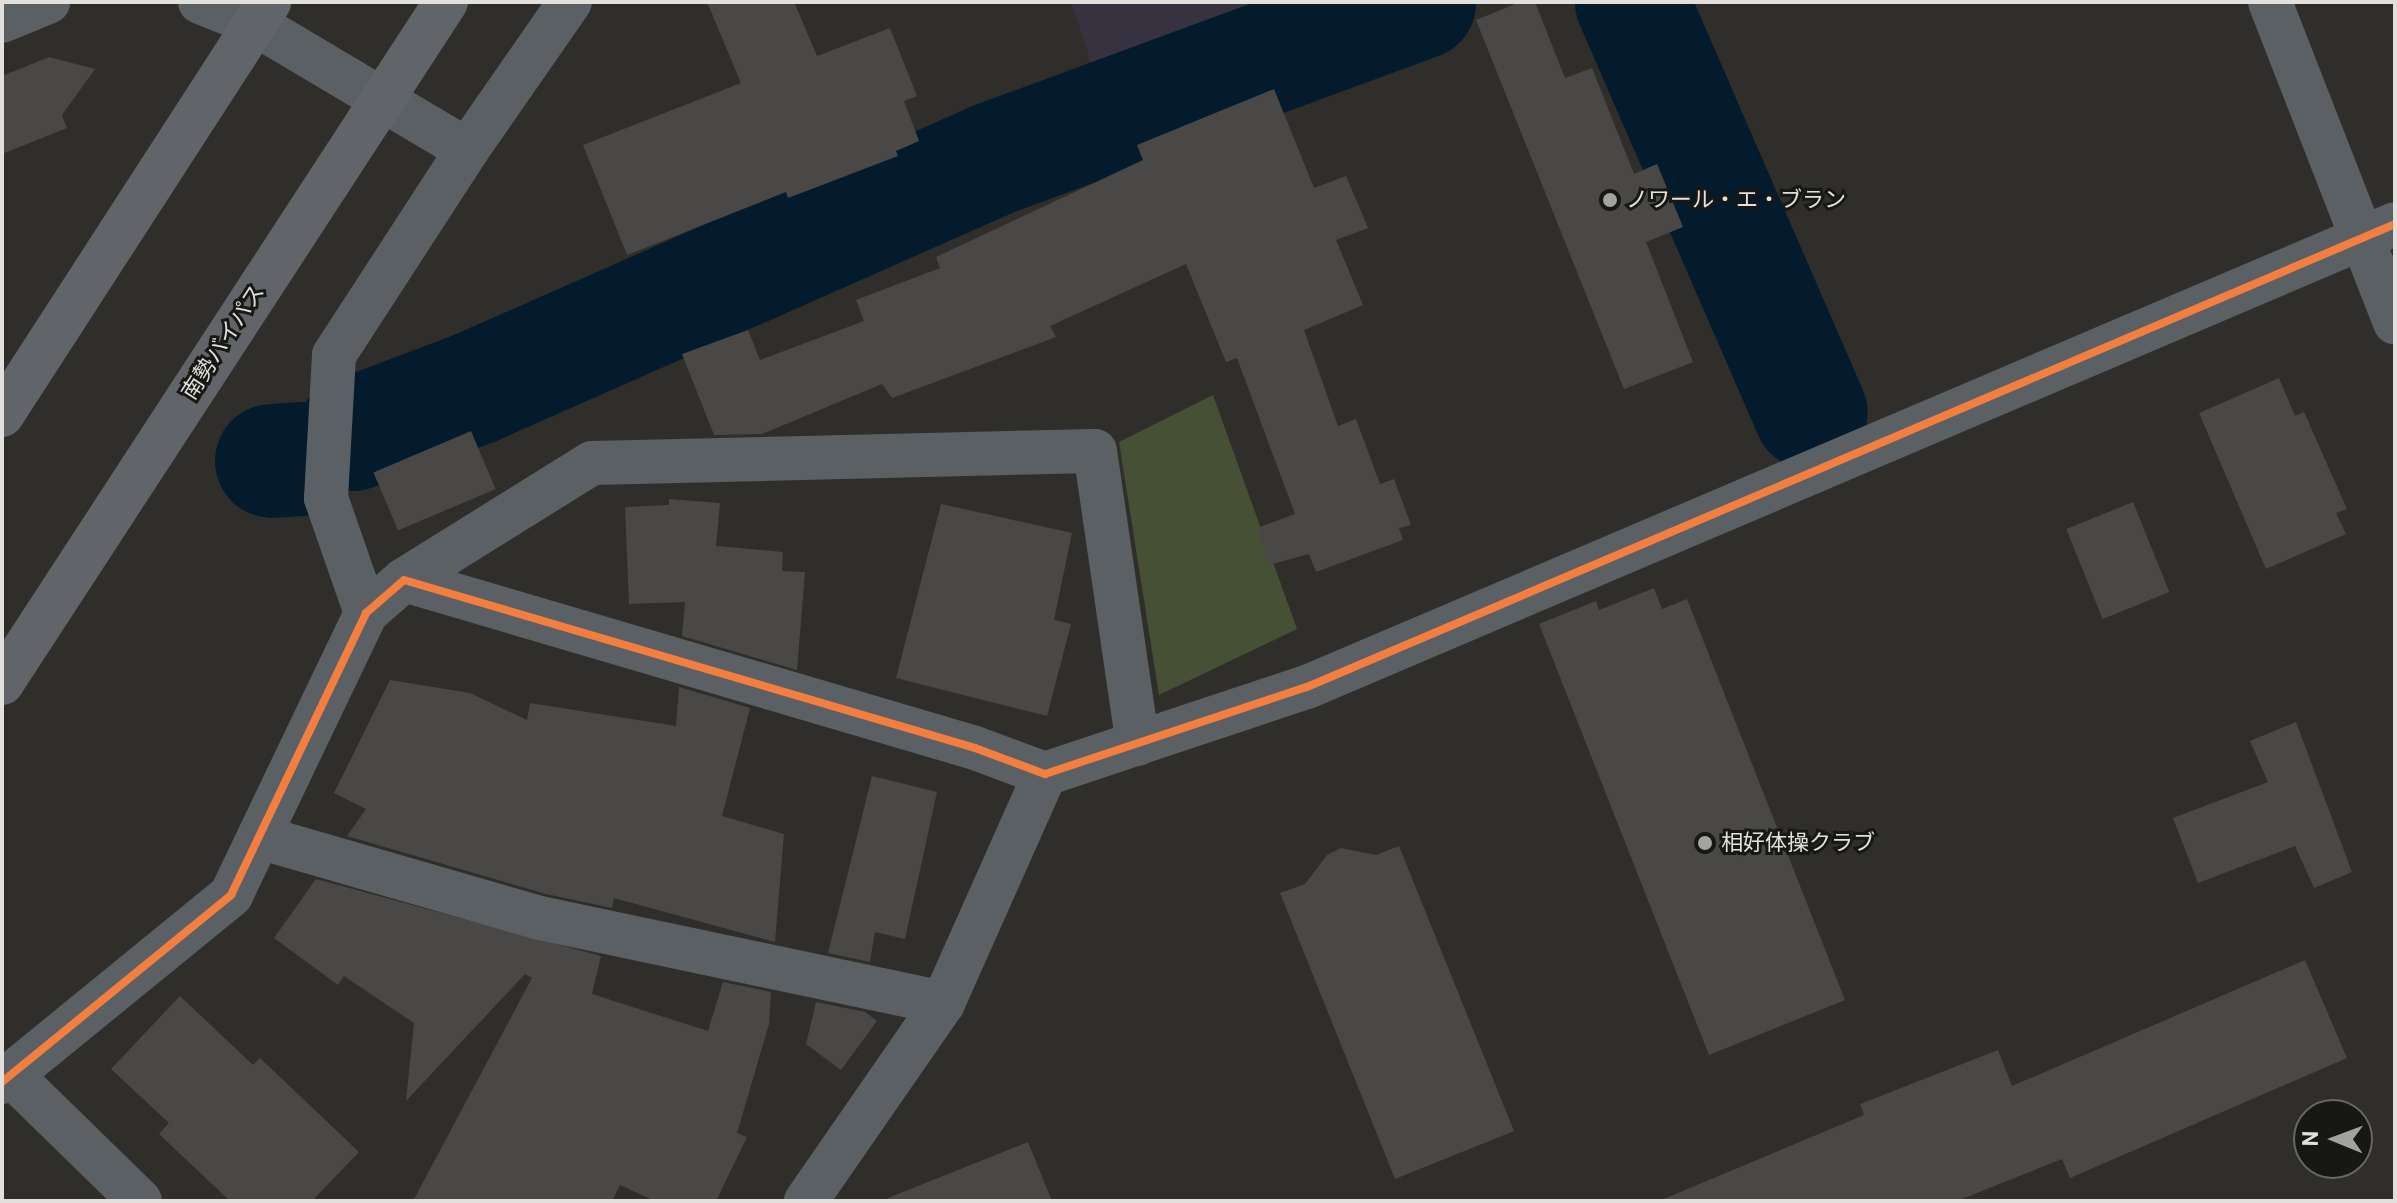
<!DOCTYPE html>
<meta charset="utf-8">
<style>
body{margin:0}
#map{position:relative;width:2397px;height:1203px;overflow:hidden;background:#2f2e2a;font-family:Roboto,"Noto Sans JP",sans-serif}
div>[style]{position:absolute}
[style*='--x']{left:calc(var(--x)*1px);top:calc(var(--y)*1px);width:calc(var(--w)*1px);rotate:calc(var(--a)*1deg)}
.industrial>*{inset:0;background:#373240}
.green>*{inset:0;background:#455034}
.river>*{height:114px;margin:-57px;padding:0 57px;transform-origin:57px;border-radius:57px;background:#041b2d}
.building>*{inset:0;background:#4a4846;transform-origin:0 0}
.minor>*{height:44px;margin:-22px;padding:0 22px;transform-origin:22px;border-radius:22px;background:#5b6064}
.highway>*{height:44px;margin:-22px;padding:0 22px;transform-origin:22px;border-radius:22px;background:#616569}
.cycleway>*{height:8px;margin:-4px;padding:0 4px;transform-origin:4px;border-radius:4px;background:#f27e40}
.dots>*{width:22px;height:22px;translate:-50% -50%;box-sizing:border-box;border:4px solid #171714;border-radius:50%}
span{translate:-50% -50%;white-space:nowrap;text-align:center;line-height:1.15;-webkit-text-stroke:6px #171714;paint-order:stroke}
.poi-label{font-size:22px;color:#e1e0dc}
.left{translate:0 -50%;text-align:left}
.street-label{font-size:22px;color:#e1e0dc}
.frame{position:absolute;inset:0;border:4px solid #e1e0dc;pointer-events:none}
.north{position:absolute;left:2293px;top:1099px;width:80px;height:80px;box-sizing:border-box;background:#171714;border:2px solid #686764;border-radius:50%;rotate:271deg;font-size:22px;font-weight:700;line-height:32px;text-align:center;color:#e1e0dc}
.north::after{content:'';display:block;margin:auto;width:28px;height:36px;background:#a3a29e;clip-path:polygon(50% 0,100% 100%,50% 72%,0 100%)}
</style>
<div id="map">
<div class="industrial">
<div style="clip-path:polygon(1071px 2px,1278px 2px,1281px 11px,1098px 83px)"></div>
</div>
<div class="green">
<div style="clip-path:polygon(1213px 395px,1297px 629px,1159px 695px,1119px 442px)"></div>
</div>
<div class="river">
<div style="--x:1632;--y:2;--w:448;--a:66.5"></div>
<div style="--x:353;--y:434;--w:128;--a:-20.6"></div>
<div style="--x:473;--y:389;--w:572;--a:-23.83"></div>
<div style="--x:996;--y:158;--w:451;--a:-20.2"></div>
<div style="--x:272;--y:461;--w:28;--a:-4"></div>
</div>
<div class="building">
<div style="clip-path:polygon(707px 2px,794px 2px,817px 56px,890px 28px,917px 96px,904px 101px,919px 141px,896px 151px,898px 156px,788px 198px,786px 192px,627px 255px,583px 145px,741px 83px)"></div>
<div style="clip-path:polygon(1520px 2px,1535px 2px,1565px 78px,1592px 68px,1634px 174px,1657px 164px,1683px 227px,1646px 242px,1693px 362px,1624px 389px,1476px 20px)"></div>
<div style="clip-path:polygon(49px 57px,95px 69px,62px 115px,67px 128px,2px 154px,2px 76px)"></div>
<div style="clip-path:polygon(1274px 89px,1314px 188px,1346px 176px,1368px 228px,1336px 240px,1363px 305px,1304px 330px,1338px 426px,1356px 419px,1380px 484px,1394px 479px,1411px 525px,1399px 528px,1403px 540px,1316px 572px,1309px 554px,1269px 565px,1257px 528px,1295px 514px,1237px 358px,1226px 362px,1186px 264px,1050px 326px,1056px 337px,892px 398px,882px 384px,762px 434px,714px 435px,682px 354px,748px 330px,760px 360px,864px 321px,856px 300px,940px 268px,936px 257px,1143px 160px,1137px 145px)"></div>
<div style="clip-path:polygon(2279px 378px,2295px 416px,2304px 412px,2347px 509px,2336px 513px,2346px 534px,2266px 569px,2199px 413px)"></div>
<div style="left:471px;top:431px;width:63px;height:106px;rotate:67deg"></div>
<div style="clip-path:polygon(669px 499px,720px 503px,716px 546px,783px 552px,782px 571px,805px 572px,797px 670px,682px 636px,685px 602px,629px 604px,625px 507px,669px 505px)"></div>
<div style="left:2133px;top:502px;width:97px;height:72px;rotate:68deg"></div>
<div style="clip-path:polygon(941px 504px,1072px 533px,1054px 620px,1071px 624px,1047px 716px,896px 678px)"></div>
<div style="clip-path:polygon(1654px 588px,1662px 609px,1687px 599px,1845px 1000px,1709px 1055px,1539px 624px,1596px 601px,1599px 610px)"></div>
<div style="clip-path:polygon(390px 680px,470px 693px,527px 720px,530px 703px,676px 726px,679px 687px,750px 708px,722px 816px,784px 834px,775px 942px,614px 898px,612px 908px,546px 894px,347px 836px,366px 809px,334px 793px)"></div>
<div style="clip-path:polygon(2296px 722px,2352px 872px,2314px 888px,2295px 846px,2198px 883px,2173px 818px,2268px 782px,2250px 741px)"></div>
<div style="clip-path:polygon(872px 776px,937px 792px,905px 939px,875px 932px,870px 962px,828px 953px)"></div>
<div style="clip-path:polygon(1399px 846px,1514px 1131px,1395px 1179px,1280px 893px,1305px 884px,1327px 855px,1341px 848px,1376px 855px)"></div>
<div style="clip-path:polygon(316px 879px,601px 956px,592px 994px,708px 1031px,723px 982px,771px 992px,769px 1024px,737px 1133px,747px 1137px,716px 1201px,655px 1201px,620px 1185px,612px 1201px,413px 1201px,532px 978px,525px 974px,406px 1101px,414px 1023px,344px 976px,338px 985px,274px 938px)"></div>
<div style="clip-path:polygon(2305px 960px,2347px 1058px,2070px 1178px,2062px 1159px,1957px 1201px,1659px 1201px,1864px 1115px,1860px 1104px,1998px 1050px,2012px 1086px)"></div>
<div style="clip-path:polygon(180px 996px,253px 1065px,260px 1058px,359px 1152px,312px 1201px,230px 1201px,159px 1134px,169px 1123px,111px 1069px)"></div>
<div style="clip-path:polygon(816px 1002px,865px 1012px,877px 1021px,841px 1070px,806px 1044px)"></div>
<div style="clip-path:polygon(1028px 1142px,1052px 1201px,888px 1201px,888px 1198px)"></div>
</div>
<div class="minor">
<div style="--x:200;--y:2;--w:59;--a:21.8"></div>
<div style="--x:255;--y:24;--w:247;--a:30.7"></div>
<div style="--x:467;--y:150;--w:180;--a:-55.2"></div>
<div style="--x:2270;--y:2;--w:344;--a:68.7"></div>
<div style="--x:2;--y:21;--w:50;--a:-22.4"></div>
<div style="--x:404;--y:580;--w:221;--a:-31.9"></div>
<div style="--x:592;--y:463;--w:503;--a:-1.37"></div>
<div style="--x:1095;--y:451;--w:296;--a:81.7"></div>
<div style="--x:366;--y:613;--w:122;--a:-109.2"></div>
<div style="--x:326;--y:498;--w:143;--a:-86.8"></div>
<div style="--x:334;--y:355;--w:244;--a:-57"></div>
<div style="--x:259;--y:837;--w:292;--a:16.1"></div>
<div style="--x:540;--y:918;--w:412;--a:11.9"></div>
<div style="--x:943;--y:1003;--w:251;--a:-66"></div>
<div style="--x:11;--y:1075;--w:180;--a:44.3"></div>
<div style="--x:2;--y:1082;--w:296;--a:-39.2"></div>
<div style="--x:231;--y:895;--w:313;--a:-64.4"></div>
<div style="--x:366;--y:613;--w:50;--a:-41"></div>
<div style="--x:404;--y:580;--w:595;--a:16.39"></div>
<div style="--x:975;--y:748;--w:75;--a:20.4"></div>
<div style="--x:1045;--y:774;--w:276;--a:-18.4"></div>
<div style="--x:1307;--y:687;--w:1182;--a:-23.05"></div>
<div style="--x:806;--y:1201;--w:241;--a:-55.3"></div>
</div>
<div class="highway">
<div style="--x:2;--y:415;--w:492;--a:-57.1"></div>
<div style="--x:2;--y:683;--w:813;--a:-56.9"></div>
</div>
<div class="cycleway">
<div style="--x:2;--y:1082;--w:296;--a:-39.2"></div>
<div style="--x:231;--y:895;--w:313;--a:-64.4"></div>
<div style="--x:366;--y:613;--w:50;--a:-41"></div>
<div style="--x:404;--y:580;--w:595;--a:16.39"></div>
<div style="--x:975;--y:748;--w:75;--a:20.4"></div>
<div style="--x:1045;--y:774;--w:276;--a:-18.4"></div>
<div style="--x:1307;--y:687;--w:1182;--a:-23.05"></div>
</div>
<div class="dots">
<div style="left:1610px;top:200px;background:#a3a29e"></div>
<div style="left:1705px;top:843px;background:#a3a29e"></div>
</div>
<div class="poi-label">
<span class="left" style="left:1626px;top:200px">ノワール・エ・ブラン</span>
<span class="left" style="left:1721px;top:843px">相好体操クラブ</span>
</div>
<div class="street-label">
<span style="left:223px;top:342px;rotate:-57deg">南勢バイパス</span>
</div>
<div class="frame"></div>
<div class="north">N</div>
</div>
